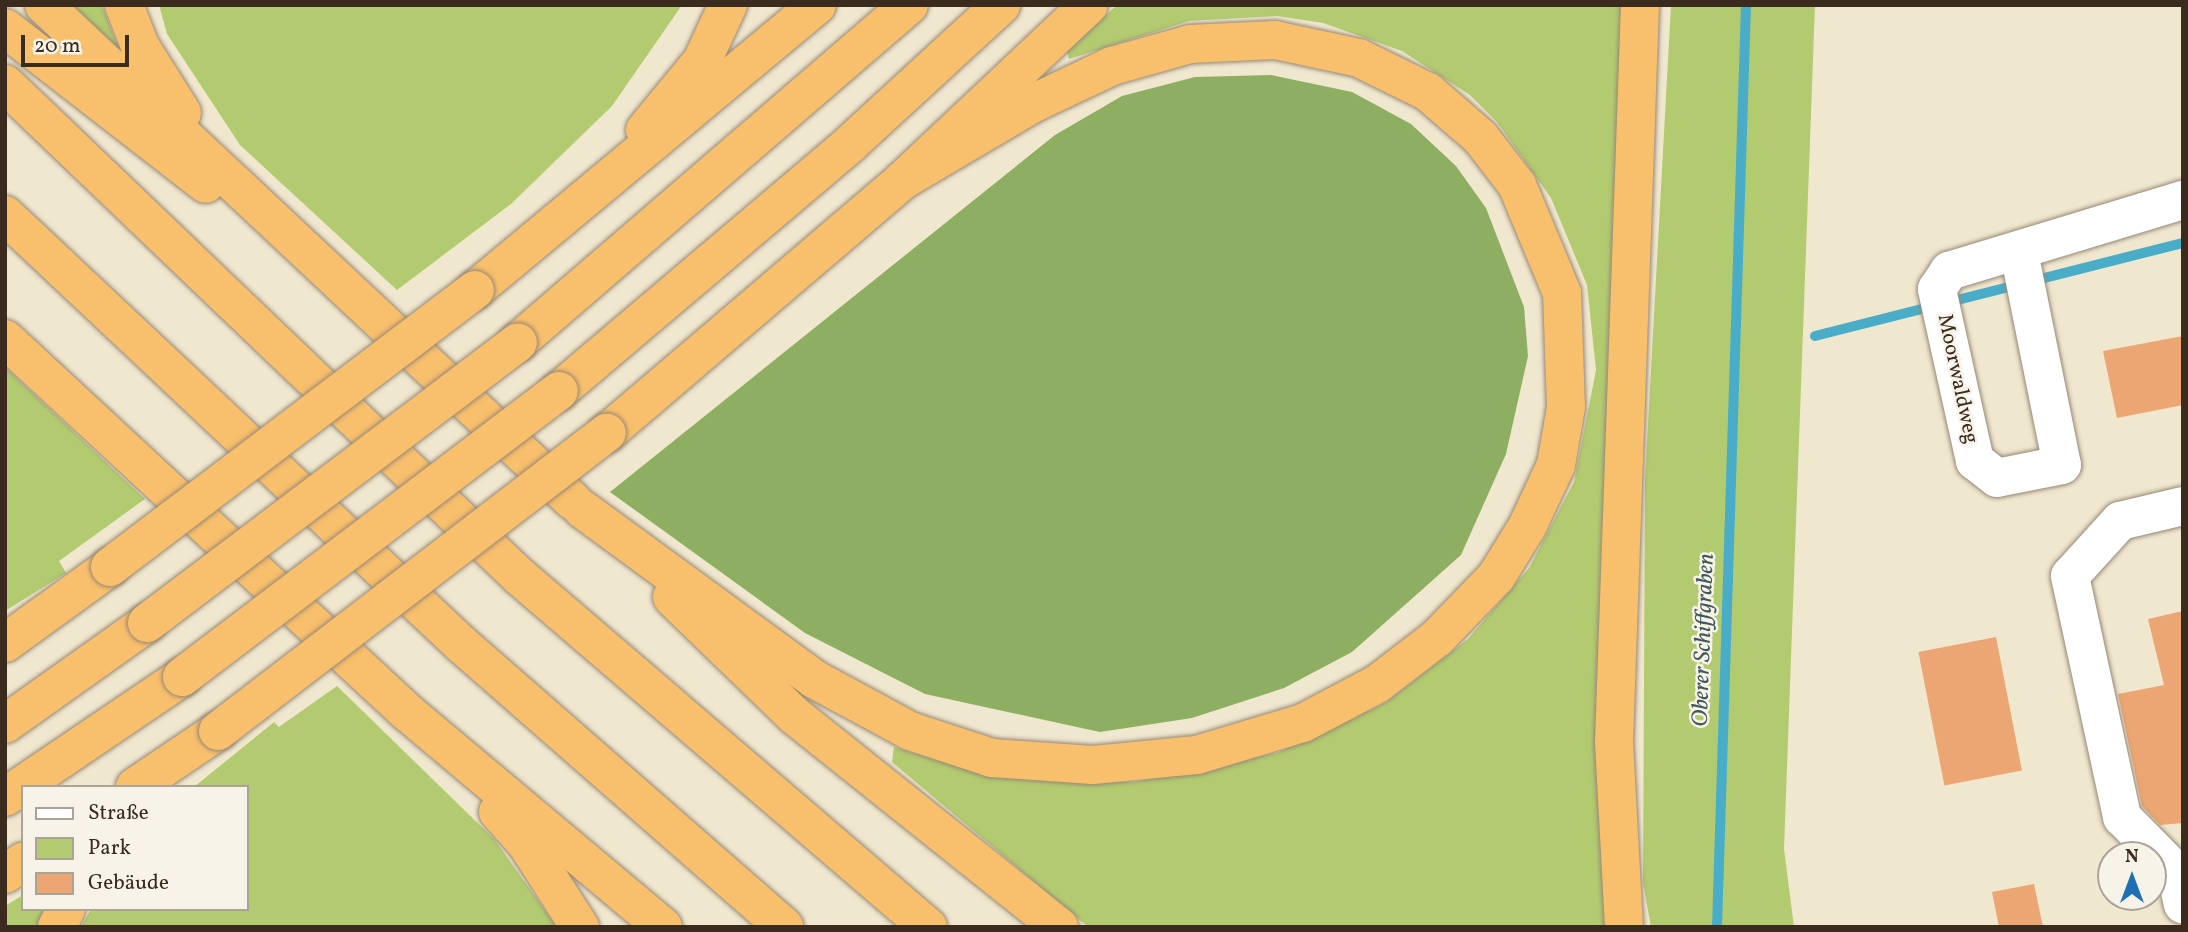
<!DOCTYPE html>
<meta charset="utf-8">
<style>
body{margin:0}
#map{position:relative;width:2188px;height:932px;overflow:hidden;background:#f0e7cf;font-family:Vollkorn,serif}
div>[style]{position:absolute}
[style*='--x']{left:calc(var(--x)*1px);top:calc(var(--y)*1px);width:calc(var(--w)*1px);rotate:calc(var(--a)*1deg)}
.green>*{inset:0;background:#b3cb70}
.forest>*{inset:0;background:#8eaf62}
.stream>*{height:10px;margin:-5px;padding:0 5px;transform-origin:5px;border-radius:5px;background:#49adc8}
.building>*{inset:0;background:#eca673;transform-origin:0 0}
.roads{filter:drop-shadow(0 0 2px #968876) drop-shadow(0 0 2px #968876)}
.minor>*{height:38px;margin:-19px;padding:0 19px;transform-origin:19px;border-radius:19px;background:#fff}
.highway>*{height:38px;margin:-19px;padding:0 19px;transform-origin:19px;border-radius:19px;background:#f8bf6c}
.bridges{filter:drop-shadow(0 0 2px #968876) drop-shadow(0 0 2px #968876)}
.highway-bridge>*{height:38px;margin:-19px;padding:0 19px;transform-origin:19px;border-radius:19px;background:#f8bf6c}
span{translate:-50% -50%;white-space:nowrap;text-align:center;line-height:1.15;-webkit-text-stroke:5px #f7f3e8;paint-order:stroke}
.street-label{font-size:21px;color:#3b2a1e}
.water-label{font-size:23px;color:#40585a;font-style:italic}
.frame{position:absolute;inset:0;border:7px solid #3b2a1e;pointer-events:none}
.legend{position:absolute;left:21px;top:785px;width:228px;height:126px;box-sizing:border-box;background:#f7f3e8;border:2px solid #aca397;margin:0;padding:9px 12px;list-style:none;font-size:21px;color:#3b2a1e}
.legend li{display:flex;align-items:center;gap:14px;height:35px}
.legend b{width:35px;border:2px solid #aca397}
.north{position:absolute;left:2097px;top:841px;width:70px;height:70px;box-sizing:border-box;background:#f7f3e8;border:2px solid #aca397;border-radius:50%;rotate:0deg;font-size:19px;font-weight:700;line-height:28px;text-align:center;color:#3b2a1e}
.north::after{content:'';display:block;margin:auto;width:24px;height:32px;background:#1f6fb2;clip-path:polygon(50% 0,100% 100%,50% 72%,0 100%)}
.scale{position:absolute;left:21px;top:35px;width:108px;height:32px;box-sizing:border-box;border:4px solid #3b2a1e;border-top:0;padding-left:9px;font-size:21px;line-height:24px;white-space:nowrap;color:#3b2a1e;-webkit-text-stroke:5px #f7f3e8;paint-order:stroke}
</style>
<div id="map">
<div class="green">
<div style="clip-path:polygon(66px 5px,102px 5px,122px 58px)"></div>
<div style="clip-path:polygon(159px 5px,682px 5px,612px 106px,511px 204px,397px 290px,240px 145px,167px 34px)"></div>
<div style="clip-path:polygon(1117px 5px,1626px 5px,1597px 773px,1605px 927px,1088px 927px,892px 762px,894px 747px,966px 769px,1047px 780px,1135px 782px,1277px 753px,1385px 703px,1468px 639px,1529px 568px,1574px 482px,1596px 370px,1587px 285px,1551px 198px,1497px 122px,1470px 95px,1402px 51px,1323px 23px,1277px 16px,1189px 21px,1069px 59px,1067px 51px)"></div>
<div style="clip-path:polygon(1671px 5px,1815px 5px,1784px 849px,1794px 927px,1651px 927px,1643px 883px,1645px 480px)"></div>
<div style="clip-path:polygon(5px 367px,145px 499px,59px 561px,66px 573px,5px 611px)"></div>
<div style="clip-path:polygon(337px 686px,494px 839px,557px 927px,81px 927px,91px 909px,247px 909px,247px 787px,194px 787px,274px 722px,279px 727px)"></div>
<div style="clip-path:polygon(23px 895px,23px 909px,46px 909px,37px 927px,5px 927px,5px 906px)"></div>
</div>
<div class="forest">
<div style="clip-path:polygon(1271px 75px,1352px 92px,1411px 124px,1456px 166px,1486px 208px,1524px 307px,1528px 356px,1506px 454px,1461px 555px,1352px 652px,1284px 688px,1192px 718px,1100px 732px,925px 694px,805px 633px,610px 492px,1055px 135px,1122px 96px,1195px 77px)"></div>
</div>
<div class="stream">
<div style="--x:1815;--y:336;--w:380;--a:-14.2"></div>
<div style="--x:1717;--y:927;--w:922;--a:-88.2"></div>
</div>
<div class="building">
<div style="clip-path:polygon(2183px 336px,2183px 405px,2117px 418px,2103px 351px)"></div>
<div style="clip-path:polygon(2183px 611px,2183px 823px,2160px 825px,2142px 806px,2118px 694px,2164px 685px,2148px 619px)"></div>
<div style="left:1996px;top:637px;width:136px;height:79px;rotate:79deg"></div>
<div style="clip-path:polygon(2034px 884px,2043px 927px,1999px 927px,1992px 892px)"></div>
</div>
<div class="roads">
<div class="minor">
<div style="--x:2019;--y:252;--w:217;--a:78.6"></div>
<div style="--x:2062;--y:465;--w:66;--a:168.7"></div>
<div style="--x:1997;--y:478;--w:28;--a:-142"></div>
<div style="--x:1975;--y:461;--w:176;--a:-102.5"></div>
<div style="--x:1937;--y:289;--w:22;--a:-56"></div>
<div style="--x:1949;--y:271;--w:245;--a:-16.9"></div>
<div style="--x:2183;--y:506;--w:65;--a:166.6"></div>
<div style="--x:2120;--y:521;--w:74;--a:132.3"></div>
<div style="--x:2070;--y:576;--w:247;--a:77.8"></div>
<div style="--x:2122;--y:817;--w:77;--a:45.5"></div>
<div style="--x:2176;--y:872;--w:33;--a:78"></div>
</div>
<div class="highway">
<div style="--x:44;--y:5;--w:725;--a:43.16"></div>
<div style="--x:124;--y:5;--w:44;--a:68.7"></div>
<div style="--x:140;--y:46;--w:79;--a:57.9"></div>
<div style="--x:5;--y:28;--w:254;--a:37.8"></div>
<div style="--x:5;--y:84;--w:712;--a:43.75"></div>
<div style="--x:519;--y:576;--w:539;--a:40.64"></div>
<div style="--x:645;--y:130;--w:89;--a:-50.4"></div>
<div style="--x:702;--y:61;--w:62;--a:-65.1"></div>
<div style="--x:5;--y:215;--w:625;--a:43.25"></div>
<div style="--x:460;--y:643;--w:431;--a:41.2"></div>
<div style="--x:475;--y:290;--w:445;--a:-39.8"></div>
<div style="--x:5;--y:339;--w:548;--a:42.86"></div>
<div style="--x:407;--y:712;--w:334;--a:40"></div>
<div style="--x:518;--y:342;--w:516;--a:-40.76"></div>
<div style="--x:559;--y:391;--w:383;--a:-40.3"></div>
<div style="--x:851;--y:143;--w:204;--a:-42.6"></div>
<div style="--x:607;--y:433;--w:389;--a:-40.5"></div>
<div style="--x:903;--y:180;--w:255;--a:-43.3"></div>
<div style="--x:582;--y:509;--w:288;--a:36.2"></div>
<div style="--x:814;--y:679;--w:109;--a:28.4"></div>
<div style="--x:910;--y:731;--w:86;--a:18.2"></div>
<div style="--x:992;--y:758;--w:101;--a:4"></div>
<div style="--x:1093;--y:765;--w:104;--a:-5.5"></div>
<div style="--x:1197;--y:755;--w:111;--a:-16.8"></div>
<div style="--x:1303;--y:723;--w:84;--a:-27.8"></div>
<div style="--x:1377;--y:684;--w:76;--a:-37.5"></div>
<div style="--x:1437;--y:638;--w:85;--a:-46"></div>
<div style="--x:1496;--y:577;--w:59;--a:-58.2"></div>
<div style="--x:1527;--y:527;--w:68;--a:-64.9"></div>
<div style="--x:1556;--y:465;--w:59;--a:-80.2"></div>
<div style="--x:1566;--y:407;--w:114;--a:-92"></div>
<div style="--x:1562;--y:293;--w:117;--a:-112.6"></div>
<div style="--x:1517;--y:185;--w:59;--a:-127.5"></div>
<div style="--x:1481;--y:138;--w:70;--a:-139"></div>
<div style="--x:1428;--y:92;--w:77;--a:-153.8"></div>
<div style="--x:1359;--y:58;--w:86;--a:-167.9"></div>
<div style="--x:1275;--y:40;--w:85;--a:177.3"></div>
<div style="--x:1190;--y:44;--w:81;--a:164.2"></div>
<div style="--x:1112;--y:66;--w:89;--a:154.6"></div>
<div style="--x:1032;--y:104;--w:150;--a:149.5"></div>
<div style="--x:672;--y:597;--w:171;--a:44.1"></div>
<div style="--x:795;--y:716;--w:338;--a:38.6"></div>
<div style="--x:5;--y:643;--w:130;--a:-35.9"></div>
<div style="--x:5;--y:724;--w:174;--a:-35.4"></div>
<div style="--x:135;--y:787;--w:100;--a:-34"></div>
<div style="--x:5;--y:797;--w:214;--a:-34.1"></div>
<div style="--x:498;--y:812;--w:42;--a:47.9"></div>
<div style="--x:526;--y:843;--w:100;--a:57.3"></div>
<div style="--x:5;--y:874;--w:22;--a:-34"></div>
<div style="--x:57;--y:927;--w:20;--a:-63"></div>
<div style="--x:1624;--y:927;--w:185;--a:-93.1"></div>
<div style="--x:1614;--y:742;--w:737;--a:-87.98"></div>
</div>
</div>
<div class="bridges">
<div class="highway-bridge">
<div style="--x:110;--y:567;--w:458;--a:-37.2"></div>
<div style="--x:147;--y:623;--w:465;--a:-37.1"></div>
<div style="--x:182;--y:677;--w:473;--a:-37.2"></div>
<div style="--x:218;--y:731;--w:490;--a:-37.5"></div>
</div>
</div>
<div class="street-label">
<span style="left:1957px;top:379px;rotate:78deg">Moorwaldweg</span>
</div>
<div class="water-label">
<span style="left:1704px;top:640px;rotate:-88deg">Oberer Schiffgraben</span>
</div>
<div class="frame"></div>
<ul class="legend">
<li><b style="height:9px;background:#fff"></b>Straße</li>
<li><b style="height:19px;background:#b3cb70"></b>Park</li>
<li><b style="height:19px;background:#eca673"></b>Gebäude</li>
</ul>
<div class="north">N</div>
<div class="scale">20 m</div>
</div>
